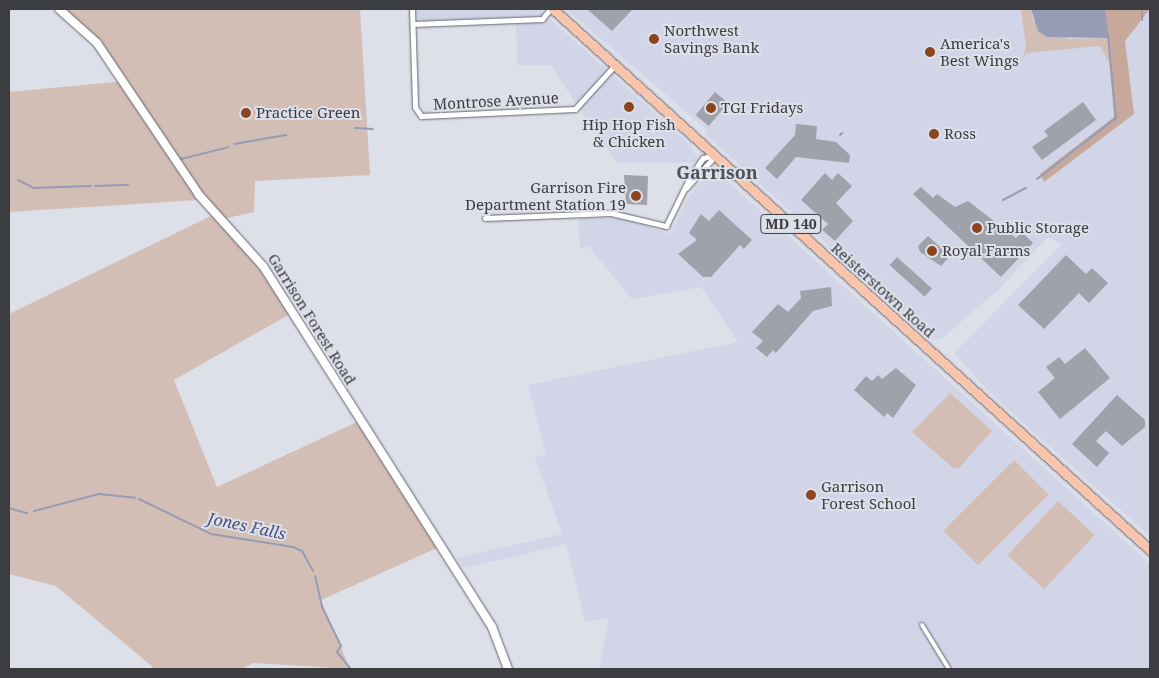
<!DOCTYPE html>
<style>
body{margin:0}
#map{position:relative;width:1159px;height:678px;overflow:hidden;background:#dddfe9;font-family:"Noto Serif",serif}
div>[style]{position:absolute}
[style*='--x']{left:calc(var(--x)*1px);top:calc(var(--y)*1px);width:calc(var(--w)*1px);rotate:calc(var(--a)*1deg)}
.built>*{inset:0;background:#d2d5e7}
.green>*{inset:0;background:#d3beb5;transform-origin:0 0}
.forest>*{inset:0;background:#c7a99b}
.water>*{inset:0;background:#969bb6}
.stream>*{height:2px;margin:-1px;padding:0 1px;transform-origin:1px;border-radius:1px;background:#969bb6}
.building>*{inset:0;background:#9fa1ab;transform-origin:0 0}
.roads{filter:drop-shadow(0 0 1px #656670) drop-shadow(0 0 1px #656670)}
.pedestrian>*{height:4px;margin:-2px;padding:0 2px;transform-origin:2px;border-radius:2px;background:#fff}
.minor>*{height:5px;margin:-2.5px;padding:0 2.5px;transform-origin:2.5px;border-radius:2.5px;background:#fff}
.secondary>*{height:8px;margin:-4px;padding:0 4px;transform-origin:4px;border-radius:4px;background:#fff}
.primary>*{height:9px;margin:-4.5px;padding:0 4.5px;transform-origin:4.5px;border-radius:4.5px;background:#f8c5ac}
.dots>*{width:14px;height:14px;translate:-50% -50%;box-sizing:border-box;border:2px solid #dddfe9;border-radius:50%}
span{translate:-50% -50%;white-space:nowrap;text-align:center;line-height:1.15;-webkit-text-stroke:4px #dddfe9;paint-order:stroke}
.shield-label span{padding:1px 4px;background:#dddfe9;border:1px solid;border-radius:4px;-webkit-text-stroke-width:0}
.shield-label{font-size:14px;color:#3c3d41;font-weight:700}
.poi-label{font-size:15px;color:#3c3d41}
.left{translate:0 -50%;text-align:left}
.right{translate:-100% -50%;text-align:right}
.street-label{font-size:15px;color:#3c3d41}
.water-label{font-size:16px;color:#4b507b;font-style:italic}
.quarter-label{font-size:18px;color:#4f515a;font-weight:700}
.frame{position:absolute;inset:0;border:10px solid #3c3d41;pointer-events:none}
</style>
<div id="map">
<div class="built">
<div style="clip-path:polygon(415px 9px,539px 9px,691px 146px,697px 158px,694px 162px,617px 163px,550px 65px,517px 65px,516px 17px,420px 21px)"></div>
<div style="clip-path:polygon(566px 9px,1150px 9px,1150px 536px,991px 394px,954px 353px,1062px 244px,1048px 237px,996px 292px,941px 339px,933px 340px,705px 134px,707px 130px)"></div>
<div style="clip-path:polygon(713px 168px,1150px 564px,1150px 669px,599px 669px,609px 617px,585px 622px,566px 544px,464px 568px,457px 558px,562px 534px,535px 457px,546px 454px,528px 385px,738px 342px,701px 287px,632px 299px,588px 246px,580px 248px,578px 218px,625px 219px,671px 234px,687px 199px)"></div>
</div>
<div class="green">
<div style="clip-path:polygon(64px 9px,360px 9px,370px 175px,255px 181px,254px 212px,219px 220px,251px 253px,290px 314px,174px 380px,217px 487px,357px 422px,437px 548px,321px 600px,350px 669px,253px 663px,242px 669px,155px 669px,56px 586px,9px 574px,9px 314px,213px 215px,199px 200px,9px 212px,9px 92px,126px 81px,89px 30px)"></div>
<div style="clip-path:polygon(1021px 9px,1031px 9px,1033px 21px,1068px 39px,1109px 38px,1110px 34px,1109px 63px,1100px 46px,1027px 53px,1023px 59px,1026px 47px)"></div>
<div style="clip-path:polygon(950px 393px,992px 431px,959px 468px,953px 468px,912px 432px)"></div>
<div style="left:1014px;top:460px;width:49px;height:100px;rotate:45deg"></div>
<div style="left:1058px;top:501px;width:50px;height:74px;rotate:43deg"></div>
</div>
<div class="forest">
<div style="clip-path:polygon(1105px 9px,1150px 9px,1125px 41px,1134px 114px,1044px 182px,1040px 174px,1114px 117px)"></div>
</div>
<div class="water">
<div style="clip-path:polygon(1031px 9px,1105px 9px,1109px 38px,1047px 37px,1038px 31px)"></div>
</div>
<div class="stream">
<div style="--x:1142;--y:9;--w:11;--a:90"></div>
<div style="--x:355;--y:128;--w:18;--a:3"></div>
<div style="--x:840;--y:135;--w:3;--a:-45"></div>
<div style="--x:234;--y:144;--w:53;--a:-9.8"></div>
<div style="--x:181;--y:159;--w:49;--a:-14"></div>
<div style="--x:1037;--y:179;--w:100;--a:-37.7"></div>
<div style="--x:1116;--y:118;--w:82;--a:-95.6"></div>
<div style="--x:18;--y:180;--w:18;--a:27"></div>
<div style="--x:34;--y:188;--w:57;--a:-2"></div>
<div style="--x:95;--y:186;--w:33;--a:-2"></div>
<div style="--x:1003;--y:200;--w:26;--a:-28"></div>
<div style="--x:139;--y:499;--w:80;--a:25.9"></div>
<div style="--x:211;--y:534;--w:83;--a:9"></div>
<div style="--x:293;--y:547;--w:10;--a:24"></div>
<div style="--x:302;--y:551;--w:23;--a:61"></div>
<div style="--x:9;--y:508;--w:19;--a:16"></div>
<div style="--x:34;--y:511;--w:67;--a:-14.7"></div>
<div style="--x:99;--y:494;--w:36;--a:6"></div>
<div style="--x:315;--y:576;--w:32;--a:77"></div>
<div style="--x:322;--y:607;--w:43;--a:64"></div>
<div style="--x:341;--y:646;--w:7;--a:124"></div>
<div style="--x:337;--y:652;--w:22;--a:51"></div>
</div>
<div class="building">
<div style="clip-path:polygon(587px 9px,633px 9px,612px 31px)"></div>
<div style="left:715px;top:92px;width:17px;height:30px;rotate:40deg"></div>
<div style="clip-path:polygon(1083px 102px,1096px 120px,1042px 160px,1032px 147px,1048px 136px,1044px 131px)"></div>
<div style="clip-path:polygon(796px 124px,817px 126px,816px 139px,836px 142px,850px 155px,849px 163px,796px 157px,777px 179px,765px 168px,795px 135px)"></div>
<div style="clip-path:polygon(825px 173px,832px 180px,838px 173px,852px 186px,836px 203px,853px 221px,835px 241px,822px 230px,828px 224px,801px 200px)"></div>
<div style="clip-path:polygon(624px 175px,648px 176px,647px 205px,626px 204px)"></div>
<div style="clip-path:polygon(921px 187px,933px 198px,937px 194px,955px 207px,968px 201px,1016px 238px,1022px 232px,1033px 243px,1001px 277px,913px 194px)"></div>
<div style="clip-path:polygon(719px 210px,752px 240px,744px 249px,740px 245px,711px 277px,703px 277px,678px 254px,697px 240px,689px 233px,701px 214px,709px 221px)"></div>
<div style="clip-path:polygon(928px 236px,950px 256px,941px 266px,920px 252px,918px 246px)"></div>
<div style="clip-path:polygon(1066px 255px,1086px 274px,1092px 268px,1108px 283px,1089px 303px,1079px 293px,1044px 329px,1018px 305px)"></div>
<div style="left:897px;top:257px;width:47px;height:11px;rotate:42deg"></div>
<div style="clip-path:polygon(831px 287px,832px 306px,813px 311px,776px 353px,773px 350px,767px 357px,756px 348px,763px 341px,752px 332px,778px 304px,788px 312px,801px 298px,800px 291px)"></div>
<div style="clip-path:polygon(1085px 348px,1110px 378px,1060px 419px,1038px 392px,1055px 378px,1046px 367px,1059px 357px,1065px 364px)"></div>
<div style="clip-path:polygon(896px 368px,916px 385px,893px 418px,887px 413px,884px 417px,854px 390px,866px 376px,872px 381px,878px 375px,882px 379px)"></div>
<div style="clip-path:polygon(1117px 395px,1145px 420px,1145px 427px,1122px 446px,1106px 431px,1096px 441px,1109px 453px,1097px 467px,1072px 444px)"></div>
</div>
<div class="roads">
<div class="pedestrian">
<div style="--x:922;--y:625;--w:52;--a:58.5"></div>
</div>
<div class="minor">
<div style="--x:412;--y:9;--w:98;--a:88.2"></div>
<div style="--x:415;--y:107;--w:11;--a:56"></div>
<div style="--x:421;--y:116;--w:154;--a:-2.6"></div>
<div style="--x:575;--y:109;--w:59;--a:-47.7"></div>
<div style="--x:413;--y:24;--w:129;--a:-2.2"></div>
<div style="--x:542;--y:19;--w:13;--a:-51"></div>
<div style="--x:686;--y:188;--w:43;--a:-47.8"></div>
<div style="--x:485;--y:218;--w:126;--a:-2.3"></div>
<div style="--x:611;--y:213;--w:57;--a:13.3"></div>
<div style="--x:666;--y:226;--w:55;--a:-63.9"></div>
<div style="--x:690;--y:177;--w:23;--a:-56"></div>
<div style="--x:703;--y:158;--w:11;--a:-15"></div>
</div>
<div class="secondary">
<div style="--x:59;--y:9;--w:51;--a:41.8"></div>
<div style="--x:97;--y:43;--w:183;--a:56.1"></div>
<div style="--x:199;--y:195;--w:96;--a:48"></div>
<div style="--x:263;--y:266;--w:428;--a:57.6"></div>
<div style="--x:492;--y:627;--w:45;--a:69.1"></div>
</div>
<div class="primary">
<div style="--x:553;--y:9;--w:806;--a:42.18"></div>
</div>
</div>
<div class="dots">
<div style="left:654px;top:39px;background:#8c461f"></div>
<div style="left:930px;top:52px;background:#8c461f"></div>
<div style="left:629px;top:107px;background:#8c461f"></div>
<div style="left:711px;top:108px;background:#8c461f"></div>
<div style="left:246px;top:113px;background:#8c461f"></div>
<div style="left:934px;top:134px;background:#8c461f"></div>
<div style="left:636px;top:196px;background:#8c461f"></div>
<div style="left:977px;top:228px;background:#8c461f"></div>
<div style="left:932px;top:251px;background:#8c461f"></div>
<div style="left:811px;top:495px;background:#8c461f"></div>
</div>
<div class="shield-label">
<span style="left:791px;top:224px">MD 140</span>
</div>
<div class="poi-label">
<span class="left" style="left:664px;top:39px">Northwest<br>Savings Bank</span>
<span class="left" style="left:940px;top:52px">America's<br>Best Wings</span>
<span class="left" style="left:721px;top:108px">TGI Fridays</span>
<span class="left" style="left:256px;top:113px">Practice Green</span>
<span style="left:629px;top:133px">Hip Hop Fish<br>&amp; Chicken</span>
<span class="left" style="left:944px;top:134px">Ross</span>
<span class="right" style="left:626px;top:196px">Garrison Fire<br>Department Station 19</span>
<span class="left" style="left:987px;top:228px">Public Storage</span>
<span class="left" style="left:942px;top:251px">Royal Farms</span>
<span class="left" style="left:821px;top:495px">Garrison<br>Forest School</span>
</div>
<div class="street-label">
<span style="left:496px;top:101px;rotate:-3deg">Montrose Avenue</span>
<span style="left:883px;top:290px;rotate:42deg">Reisterstown Road</span>
<span style="left:312px;top:319px;rotate:58deg">Garrison Forest Road</span>
</div>
<div class="water-label">
<span style="left:247px;top:526px;rotate:12deg">Jones Falls</span>
</div>
<div class="quarter-label">
<span style="left:717px;top:172px">Garrison</span>
</div>
<div class="frame"></div>
</div>
